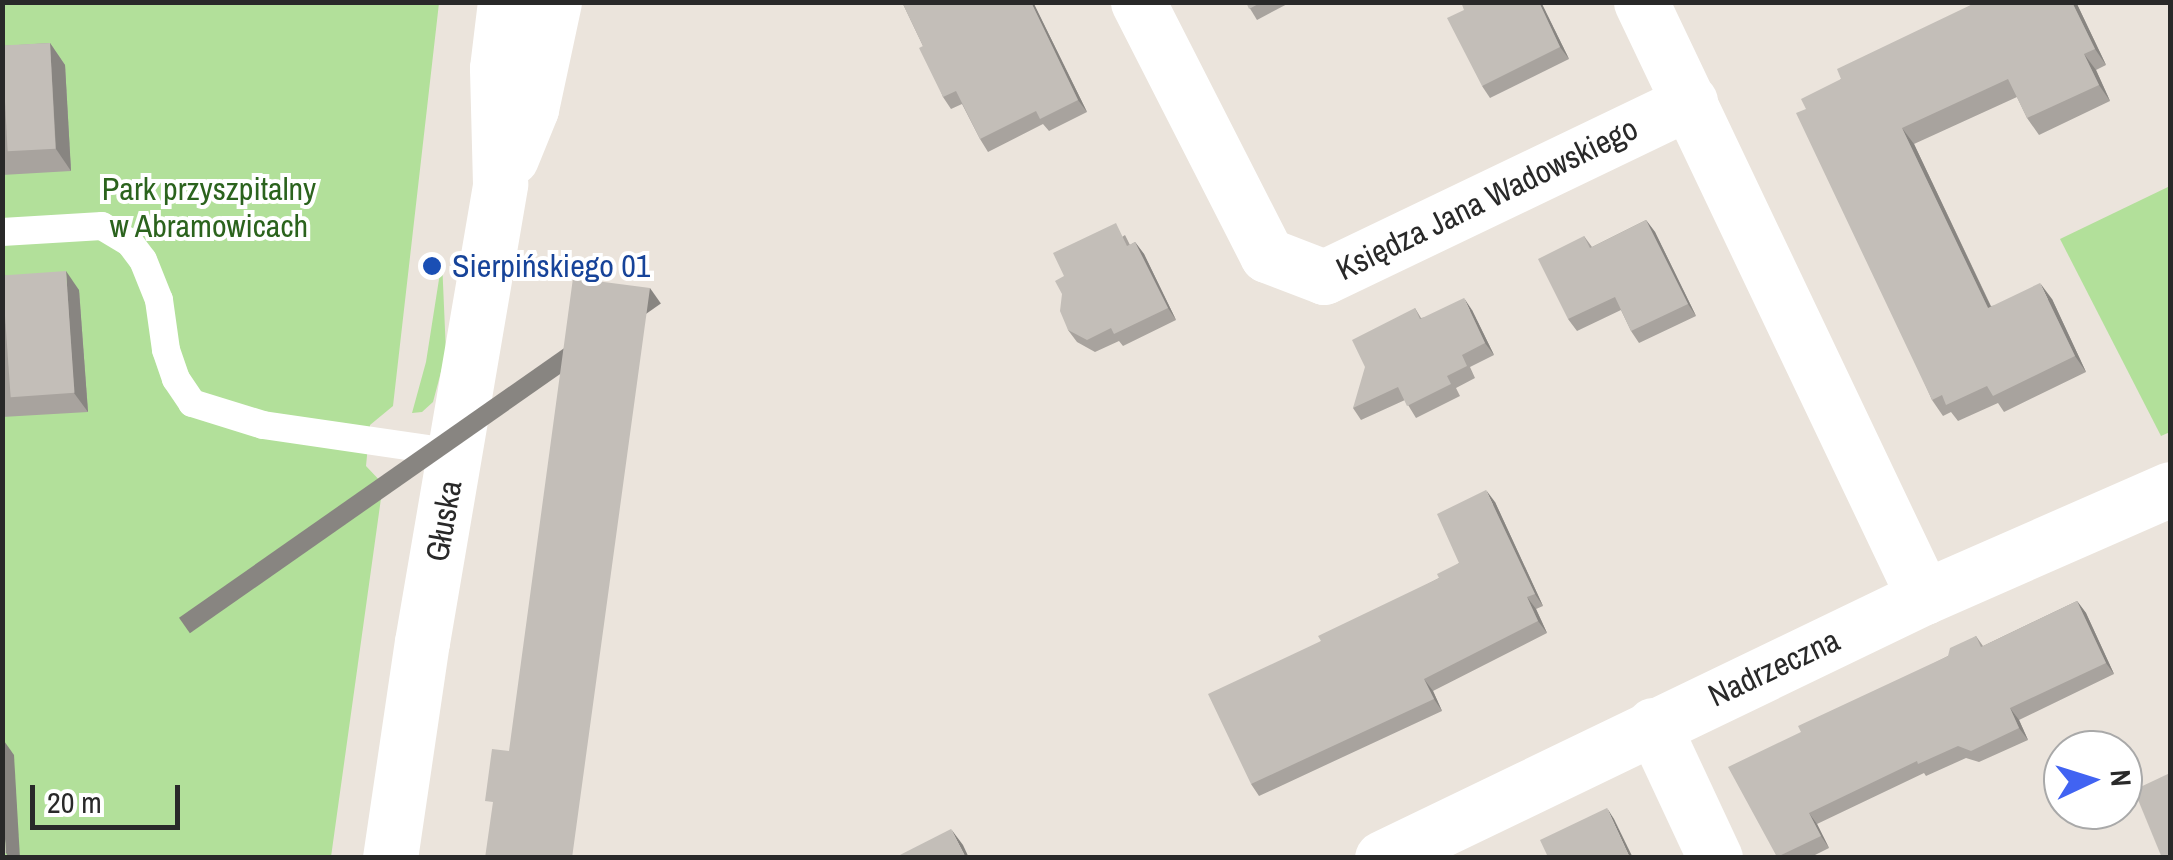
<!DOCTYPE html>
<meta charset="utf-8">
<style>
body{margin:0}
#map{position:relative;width:2173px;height:860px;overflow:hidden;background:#ebe4dc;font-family:"Archivo Narrow",sans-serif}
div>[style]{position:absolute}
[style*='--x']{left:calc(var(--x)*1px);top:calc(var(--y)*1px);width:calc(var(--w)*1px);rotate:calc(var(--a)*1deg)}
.green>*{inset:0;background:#b2e09a}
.lane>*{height:28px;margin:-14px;padding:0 14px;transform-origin:14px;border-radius:14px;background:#fff}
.street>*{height:55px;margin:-27.5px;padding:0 27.5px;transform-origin:27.5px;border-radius:27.5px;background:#fff}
.secondary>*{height:55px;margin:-27.5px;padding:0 27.5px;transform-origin:27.5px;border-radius:27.5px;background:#fff}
.wall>*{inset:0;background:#a8a39e}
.shaded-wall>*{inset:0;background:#888581;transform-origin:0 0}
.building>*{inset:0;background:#c3beb8;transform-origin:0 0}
.dots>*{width:28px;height:28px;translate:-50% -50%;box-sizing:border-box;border:5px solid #fff;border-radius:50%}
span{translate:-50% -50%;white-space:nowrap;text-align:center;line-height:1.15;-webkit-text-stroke:8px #fff;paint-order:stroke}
.park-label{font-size:32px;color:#2b631d}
.street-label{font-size:32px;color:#292929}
.transit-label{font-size:32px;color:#164399}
.left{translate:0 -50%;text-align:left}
.frame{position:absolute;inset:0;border:5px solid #292929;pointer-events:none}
.north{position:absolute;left:2043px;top:730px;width:100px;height:100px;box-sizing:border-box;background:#fff;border:2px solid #a9a9a9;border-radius:50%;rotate:86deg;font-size:28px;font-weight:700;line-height:40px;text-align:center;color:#292929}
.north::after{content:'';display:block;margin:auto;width:35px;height:45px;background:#4163f2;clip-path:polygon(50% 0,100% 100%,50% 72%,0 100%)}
.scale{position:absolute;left:30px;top:785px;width:150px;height:45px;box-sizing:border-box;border:5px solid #292929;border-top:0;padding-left:12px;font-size:30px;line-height:35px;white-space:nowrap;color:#292929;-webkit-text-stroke:8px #fff;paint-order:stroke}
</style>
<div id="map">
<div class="green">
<div style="clip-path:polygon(2px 3px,439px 3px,393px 406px,370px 425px,366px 466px,383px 484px,331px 857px,3px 857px)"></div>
<div style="clip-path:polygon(2170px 186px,2170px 432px,2161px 436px,2060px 239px)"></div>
<div style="clip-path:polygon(442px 260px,446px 353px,433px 402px,422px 412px,412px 413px,426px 362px)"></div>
</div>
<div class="lane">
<div style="--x:2;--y:232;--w:100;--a:-3.4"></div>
<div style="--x:102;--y:226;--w:33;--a:31"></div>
<div style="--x:130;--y:243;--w:21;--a:53"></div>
<div style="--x:143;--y:260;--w:43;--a:68.2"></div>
<div style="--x:159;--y:300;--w:50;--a:82"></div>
<div style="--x:166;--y:350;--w:31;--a:71"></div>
<div style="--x:176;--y:379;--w:29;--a:56"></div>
<div style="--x:192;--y:403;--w:74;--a:17.2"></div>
<div style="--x:263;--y:425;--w:195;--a:8.3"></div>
</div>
<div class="street">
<div style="--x:1138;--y:2;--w:284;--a:63"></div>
<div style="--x:1267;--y:255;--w:61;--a:21.1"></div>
<div style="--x:1324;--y:277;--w:406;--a:-25.6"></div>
<div style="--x:1641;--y:2;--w:659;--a:64.56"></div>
<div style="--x:1653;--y:725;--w:147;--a:65"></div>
<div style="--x:1382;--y:858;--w:602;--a:-25.71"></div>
<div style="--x:1924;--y:597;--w:269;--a:-23.7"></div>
</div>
<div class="secondary">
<div style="--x:511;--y:158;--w:53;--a:-67.8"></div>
<div style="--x:531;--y:109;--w:109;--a:-77.9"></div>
<div style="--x:390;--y:858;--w:218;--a:-81.6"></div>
<div style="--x:422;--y:642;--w:465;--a:-80.3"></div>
<div style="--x:500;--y:184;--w:116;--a:-91.5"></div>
<div style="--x:497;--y:68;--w:66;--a:-83.1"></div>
</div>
<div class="wall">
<div style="clip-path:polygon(902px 2px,1033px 2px,1087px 112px,1049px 131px,1043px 124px,988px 152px,980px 139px,962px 104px,951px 109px,943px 97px,923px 46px)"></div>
<div style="clip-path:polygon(1246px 2px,1291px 2px,1257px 20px)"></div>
<div style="clip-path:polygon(1541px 2px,1569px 59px,1490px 98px,1482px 86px)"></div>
<div style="clip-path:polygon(1977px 2px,2076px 2px,2106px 65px,2096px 70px,2110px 101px,2039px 135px,2027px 118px,2017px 97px,1914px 144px,1991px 306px,2052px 299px,2086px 372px,2004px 412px,1998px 403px,1958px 421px,1951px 412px,1943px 416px,1932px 400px,1806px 109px,1841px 79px)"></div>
<div style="clip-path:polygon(50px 43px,65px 65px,71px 171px,2px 175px,2px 46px)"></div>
<div style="clip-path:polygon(1646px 220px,1655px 232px,1696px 316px,1639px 343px,1631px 331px,1621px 310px,1577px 331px,1568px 319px,1584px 236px,1592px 247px)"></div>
<div style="clip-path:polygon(1125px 235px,1130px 245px,1135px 242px,1144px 254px,1176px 320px,1123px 346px,1119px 341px,1095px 352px,1077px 342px,1068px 330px,1064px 276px)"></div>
<div style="clip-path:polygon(2px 275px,79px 290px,88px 412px,2px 417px)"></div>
<div style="clip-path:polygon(1415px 308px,1421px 318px,1472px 310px,1494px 355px,1470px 367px,1475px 378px,1456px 388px,1460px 396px,1416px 418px,1405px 400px,1361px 420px,1353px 408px)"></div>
<div style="clip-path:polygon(1495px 502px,1543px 606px,1536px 609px,1547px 633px,1433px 691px,1442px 711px,1259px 796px,1251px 784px,1321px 641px,1439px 578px,1459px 563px)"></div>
<div style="clip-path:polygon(2077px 601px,2086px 613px,2114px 674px,2019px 720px,2028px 740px,1979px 762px,1966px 758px,1926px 776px,1924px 773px,1817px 824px,1829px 848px,1809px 858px,1777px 858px,1801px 732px,1948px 656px,1976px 636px,1983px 646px)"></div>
</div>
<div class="shaded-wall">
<div style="clip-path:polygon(1031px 2px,1033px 2px,1087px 112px,1078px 100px)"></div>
<div style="clip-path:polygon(1539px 2px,1541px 2px,1569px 59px,1560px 47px)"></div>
<div style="clip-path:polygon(2072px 2px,2076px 2px,2106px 65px,2095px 49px)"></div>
<div style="clip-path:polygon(50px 43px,65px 65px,71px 171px,56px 149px)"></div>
<div style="clip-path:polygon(2084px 54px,2096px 70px,2110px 101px,2099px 85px)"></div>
<div style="clip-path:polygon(1902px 128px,1914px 144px,1999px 324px,1988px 308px)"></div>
<div style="clip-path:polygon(1646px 220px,1655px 232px,1696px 316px,1688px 304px)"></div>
<div style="clip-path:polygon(1135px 242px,1144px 254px,1176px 320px,1168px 308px)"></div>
<div style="clip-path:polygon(66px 271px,79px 290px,88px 412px,74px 393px)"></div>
<div style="clip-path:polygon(2040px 283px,2052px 299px,2086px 372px,2075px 356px)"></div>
<div style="left:650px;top:288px;width:19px;height:575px;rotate:55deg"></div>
<div style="clip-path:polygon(1464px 298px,1472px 310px,1494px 355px,1485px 343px)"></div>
<div style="clip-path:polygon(1486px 490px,1495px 502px,1543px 606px,1535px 594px)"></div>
<div style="clip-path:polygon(1527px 597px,1536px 609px,1547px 633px,1538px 621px)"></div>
<div style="clip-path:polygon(2077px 601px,2086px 613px,2114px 674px,2106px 663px)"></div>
<div style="clip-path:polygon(1424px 679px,1433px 691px,1442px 711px,1434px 699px)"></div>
<div style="clip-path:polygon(2010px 708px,2019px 720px,2028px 740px,2019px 728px)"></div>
<div style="clip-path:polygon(2px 738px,14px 755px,20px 858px,9px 858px,6px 853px,2px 797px)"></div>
<div style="clip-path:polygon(1607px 808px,1614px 819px,1633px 858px,1630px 858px)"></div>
<div style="clip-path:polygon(1809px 813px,1817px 824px,1829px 848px,1821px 836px)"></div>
<div style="clip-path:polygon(951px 829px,963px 845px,969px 858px,966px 858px)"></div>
</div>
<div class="building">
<div style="clip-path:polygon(902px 2px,1031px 2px,1078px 100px,1040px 119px,1036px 111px,980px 139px,956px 91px,943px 97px,919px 48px,923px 46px)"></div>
<div style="clip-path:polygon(1246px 2px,1262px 2px,1249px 9px)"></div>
<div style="clip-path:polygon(1461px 2px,1539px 2px,1560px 47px,1482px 86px,1447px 18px,1464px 10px)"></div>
<div style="clip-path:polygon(1977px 2px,2072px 2px,2095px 49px,2084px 54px,2099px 85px,2027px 118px,2008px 79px,1902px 128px,1988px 308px,2040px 283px,2075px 356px,1993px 396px,1987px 386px,1946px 405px,1942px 395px,1932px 400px,1796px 113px,1806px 109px,1801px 99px,1841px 79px,1837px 69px)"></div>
<div style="left:50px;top:43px;width:106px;height:48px;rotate:87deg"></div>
<div style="clip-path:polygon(1646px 220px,1688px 304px,1631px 331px,1615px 297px,1568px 319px,1538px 259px,1584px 236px,1590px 248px)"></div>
<div style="clip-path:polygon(1116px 223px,1127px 246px,1135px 242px,1168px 308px,1114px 334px,1111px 328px,1087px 340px,1068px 330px,1060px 311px,1062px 294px,1055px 281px,1064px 276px,1053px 253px)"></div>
<div style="left:66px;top:271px;width:122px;height:64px;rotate:86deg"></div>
<div style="clip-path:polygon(573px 278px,650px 288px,572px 858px,485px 858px,493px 802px,485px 801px,492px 749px,509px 751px)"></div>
<div style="clip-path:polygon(1464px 298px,1485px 343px,1462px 355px,1467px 366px,1447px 376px,1451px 384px,1407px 406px,1398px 387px,1353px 408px,1365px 367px,1352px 340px,1415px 308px,1420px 319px)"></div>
<div style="clip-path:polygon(1486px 490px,1535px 594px,1527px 597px,1538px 621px,1424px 679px,1434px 699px,1251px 784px,1208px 694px,1321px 641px,1318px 636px,1439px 578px,1437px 574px,1459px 563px,1437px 514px)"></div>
<div style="clip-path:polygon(2077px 601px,2106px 663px,2010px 708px,2019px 728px,1971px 751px,1958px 746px,1918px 764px,1917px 761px,1809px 813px,1821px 836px,1777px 857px,1728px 767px,1801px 732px,1798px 726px,1948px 656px,1950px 648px,1976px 636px,1981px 647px)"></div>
<div style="clip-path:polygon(2170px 773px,2170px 858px,2162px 858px,2134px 790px)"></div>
<div style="clip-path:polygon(2px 797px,6px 853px,2px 853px)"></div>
<div style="clip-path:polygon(1607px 808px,1630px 858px,1542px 858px,1547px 855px,1540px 840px)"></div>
<div style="clip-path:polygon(951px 829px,966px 858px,894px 858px)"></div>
</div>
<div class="dots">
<div style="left:432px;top:266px;background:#1a4fb4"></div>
</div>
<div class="park-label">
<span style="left:209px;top:208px">Park przyszpitalny<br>w Abramowicach</span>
</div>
<div class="street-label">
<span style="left:1487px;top:199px;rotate:-26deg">Księdza Jana Wadowskiego</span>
<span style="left:444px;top:521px;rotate:-80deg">Głuska</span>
<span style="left:1774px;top:668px;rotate:-25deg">Nadrzeczna</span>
</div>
<div class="transit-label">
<span class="left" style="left:452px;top:266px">Sierpińskiego 01</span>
</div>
<div class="frame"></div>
<div class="north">N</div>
<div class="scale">20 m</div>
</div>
